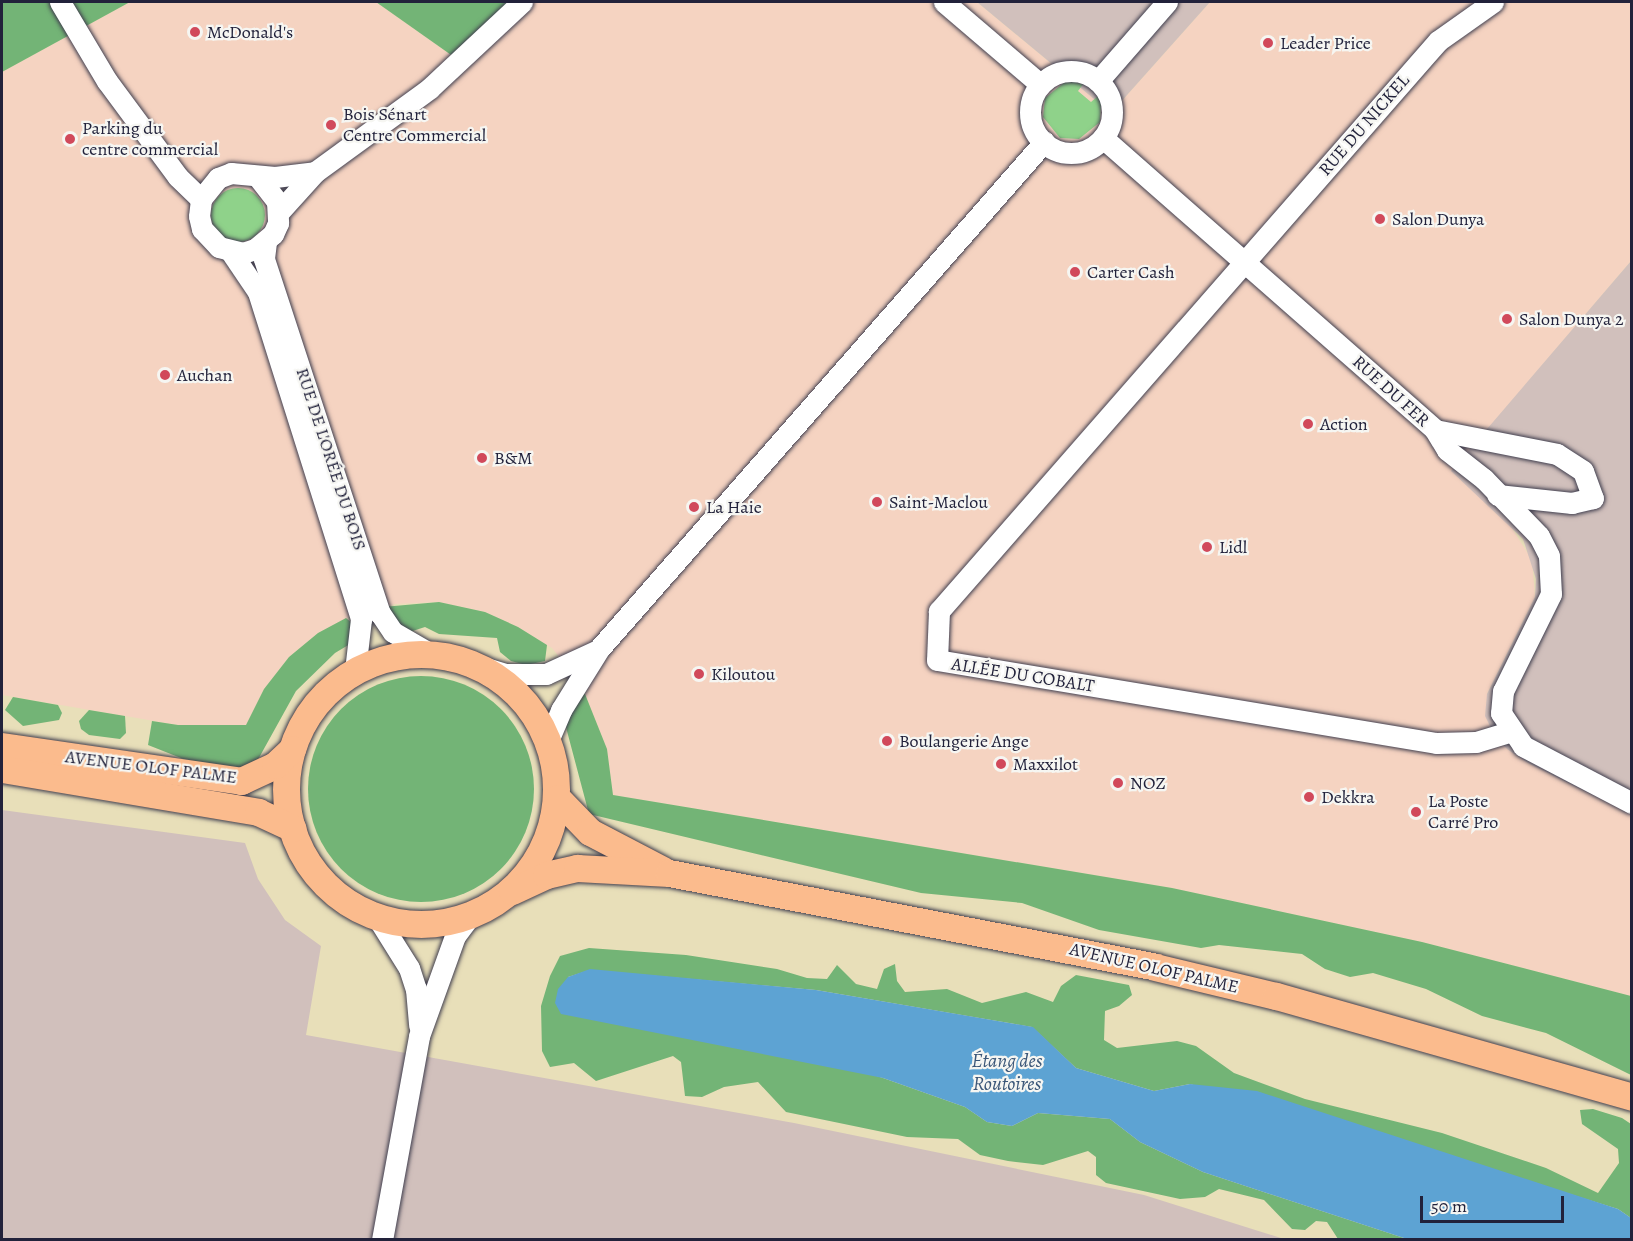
<!DOCTYPE html>
<meta charset="utf-8">
<style>
body{margin:0}
#map{position:relative;width:1633px;height:1241px;overflow:hidden;background:#e8dfb9;font-family:Alegreya,serif}
div>[style]{position:absolute}
[style*='--x']{left:calc(var(--x)*1px);top:calc(var(--y)*1px);width:calc(var(--w)*1px);rotate:calc(var(--a)*1deg)}
.built>*{inset:0;background:#f5d3c1}
.industrial>*{inset:0;background:#d1c0bc}
.green>*{inset:0;background:#8fd28a}
.round{border-radius:50%}
.forest>*{inset:0;background:#73b476}
.water>*{inset:0;background:#5da3d3}
.roads{filter:drop-shadow(0 0 2px #403e4e) drop-shadow(0 0 2px #403e4e)}
.minor>*{height:21px;margin:-10.5px;padding:0 10.5px;transform-origin:10.5px;border-radius:10.5px;background:#fff}
.minor>.ring{margin:-10.5px;padding:0;box-sizing:content-box;background:none;border:21px solid #fff;border-radius:50%}
.major>*{height:27px;margin:-13.5px;padding:0 13.5px;transform-origin:13.5px;border-radius:13.5px;background:#fbbb8d}
.major>.ring{margin:-13.5px;padding:0;box-sizing:content-box;background:none;border:27px solid #fbbb8d;border-radius:50%}
.dots>*{width:16px;height:16px;translate:-50% -50%;box-sizing:border-box;border:3px solid #f6f6f2;border-radius:50%}
span{translate:-50% -50%;white-space:nowrap;text-align:center;line-height:1.15;-webkit-text-stroke:4.5px #f6f6f2;paint-order:stroke}
.poi-label{font-size:18px;color:#22223b}
.left{translate:0 -50%;text-align:left}
.street-label{font-size:18px;color:#22223b}
.water-label{font-size:20px;color:#3a5678;font-style:italic}
.frame{position:absolute;inset:0;border:3px solid #22223b;pointer-events:none}
.scale{position:absolute;left:1420px;top:1196px;width:144px;height:27px;box-sizing:border-box;border:3px solid #22223b;border-top:0;padding-left:8px;font-size:18px;line-height:21px;white-space:nowrap;color:#22223b;-webkit-text-stroke:4px #f6f6f2;paint-order:stroke}
</style>
<div id="map">
<div class="built">
<div style="clip-path:polygon(130px 2px,376px 2px,454px 57px,513px 2px,977px 2px,1111px 113px,1210px 2px,1631px 2px,1631px 261px,1452px 471px,1508px 522px,1532px 560px,1535px 597px,1487px 694px,1507px 749px,1631px 814px,1631px 996px,1422px 942px,1172px 888px,613px 795px,607px 749px,585px 694px,590px 684px,569px 669px,552px 648px,518px 627px,485px 612px,439px 602px,395px 604px,351px 616px,318px 633px,289px 657px,264px 689px,246px 726px,178px 725px,2px 695px,2px 72px)"></div>
</div>
<div class="industrial">
<div style="clip-path:polygon(977px 2px,1210px 2px,1111px 113px)"></div>
<div style="clip-path:polygon(1631px 261px,1631px 814px,1528px 763px,1507px 749px,1494px 734px,1485px 716px,1487px 694px,1535px 597px,1536px 579px,1523px 539px,1451px 471px)"></div>
<div style="clip-path:polygon(2px 810px,245px 843px,258px 879px,285px 920px,321px 946px,306px 1035px,794px 1123px,1144px 1195px,1284px 1239px,2px 1240px)"></div>
</div>
<div class="green">
<div style="clip-path:polygon(1066px 81px,1084px 83px,1078px 91px,1091px 102px,1098px 96px,1101px 104px,1100px 122px,1079px 139px,1060px 138px,1043px 117px,1045px 98px)"></div>
<div class="round" style="left:211px;top:188px;width:54px;height:54px"></div>
</div>
<div class="forest">
<div style="clip-path:polygon(2px 2px,130px 2px,2px 72px)"></div>
<div style="clip-path:polygon(376px 2px,513px 2px,454px 57px)"></div>
<div style="clip-path:polygon(439px 602px,485px 612px,518px 627px,547px 645px,545px 661px,526px 665px,511px 661px,500px 652px,497px 638px,439px 634px,425px 627px,397px 636px,383px 607px)"></div>
<div style="clip-path:polygon(346px 618px,353px 624px,350px 644px,335px 653px,296px 691px,255px 765px,241px 770px,196px 764px,148px 745px,152px 721px,178px 725px,246px 725px,264px 689px,289px 657px,318px 633px)"></div>
<div class="round" style="left:308px;top:676px;width:226px;height:226px"></div>
<div style="clip-path:polygon(585px 694px,607px 749px,613px 795px,1172px 888px,1422px 942px,1631px 996px,1631px 1075px,1546px 1033px,1482px 1016px,1426px 989px,1373px 973px,1350px 977px,1325px 969px,1302px 954px,1219px 945px,1201px 948px,1099px 930px,1022px 903px,921px 893px,589px 814px,563px 716px,576px 695px)"></div>
<div style="clip-path:polygon(13px 697px,58px 705px,62px 713px,59px 720px,23px 726px,5px 710px)"></div>
<div style="clip-path:polygon(89px 710px,125px 716px,126px 733px,120px 739px,89px 735px,81px 729px,79px 721px)"></div>
<div style="clip-path:polygon(589px 948px,686px 955px,777px 969px,807px 978px,827px 979px,837px 965px,856px 984px,877px 989px,884px 969px,895px 964px,897px 981px,905px 992px,947px 989px,982px 1003px,1026px 992px,1053px 1002px,1061px 986px,1076px 975px,1129px 985px,1132px 995px,1119px 1006px,1105px 1011px,1104px 1040px,1117px 1048px,1177px 1041px,1196px 1046px,1234px 1073px,1305px 1099px,1442px 1133px,1546px 1168px,1598px 1193px,1619px 1163px,1618px 1149px,1582px 1124px,1580px 1110px,1593px 1109px,1622px 1118px,1631px 1124px,1631px 1218px,1618px 1209px,1534px 1183px,1190px 1084px,1154px 1091px,1076px 1068px,1032px 1027px,816px 990px,590px 970px,568px 977px,883px 1078px,965px 1107px,987px 1122px,1012px 1126px,1038px 1113px,1110px 1119px,1140px 1142px,1203px 1172px,1407px 1239px,1338px 1239px,1327px 1222px,1316px 1221px,1305px 1230px,1292px 1229px,1264px 1200px,1219px 1189px,1205px 1197px,1180px 1199px,1106px 1183px,1096px 1175px,1096px 1157px,1088px 1151px,1043px 1165px,1008px 1161px,980px 1155px,958px 1139px,907px 1137px,786px 1112px,758px 1082px,724px 1087px,702px 1097px,685px 1096px,681px 1062px,673px 1056px,596px 1081px,574px 1063px,550px 1067px,542px 1051px,541px 1006px,550px 976px,560px 956px)"></div>
</div>
<div class="water">
<div style="clip-path:polygon(590px 969px,816px 990px,1033px 1027px,1076px 1068px,1154px 1091px,1190px 1084px,1257px 1091px,1618px 1209px,1631px 1218px,1631px 1239px,1407px 1239px,1203px 1172px,1140px 1142px,1110px 1119px,1038px 1113px,1012px 1126px,987px 1122px,965px 1107px,883px 1078px,561px 1014px,555px 1003px,558px 989px,568px 977px)"></div>
</div>
<div class="roads">
<div class="minor">
<div style="--x:60;--y:2;--w:92;--a:59.3"></div>
<div style="--x:107;--y:81;--w:119;--a:53.5"></div>
<div style="--x:178;--y:177;--w:32;--a:44"></div>
<div style="--x:944;--y:2;--w:126;--a:40.5"></div>
<div style="--x:1493;--y:2;--w:67;--a:144.7"></div>
<div style="--x:1438;--y:41;--w:758;--a:131.2"></div>
<div style="--x:939;--y:611;--w:49;--a:92.3"></div>
<div style="--x:937;--y:660;--w:506;--a:9.44"></div>
<div style="--x:1436;--y:743;--w:40;--a:-1.4"></div>
<div style="--x:1476;--y:742;--w:37;--a:-17"></div>
<div class="ring" style="left:1030px;top:71px;width:61px;height:61px"></div>
<div style="--x:1098;--y:81;--w:105;--a:-48.9"></div>
<div style="--x:1103;--y:138;--w:442;--a:41.3"></div>
<div style="--x:1435;--y:430;--w:23;--a:59"></div>
<div style="--x:1447;--y:450;--w:47;--a:38.1"></div>
<div style="--x:1484;--y:479;--w:79;--a:46"></div>
<div style="--x:1539;--y:536;--w:22;--a:63"></div>
<div style="--x:1549;--y:556;--w:38;--a:87"></div>
<div style="--x:1551;--y:594;--w:108;--a:116.3"></div>
<div style="--x:1503;--y:691;--w:22;--a:95"></div>
<div style="--x:1501;--y:713;--w:40;--a:56"></div>
<div style="--x:1523;--y:746;--w:123;--a:27.6"></div>
<div style="--x:258;--y:177;--w:31;--a:52"></div>
<div style="--x:277;--y:201;--w:22;--a:87"></div>
<div style="--x:278;--y:223;--w:12;--a:114"></div>
<div style="--x:273;--y:234;--w:23;--a:140"></div>
<div style="--x:255;--y:249;--w:13;--a:162"></div>
<div style="--x:243;--y:253;--w:25;--a:-166"></div>
<div style="--x:219;--y:247;--w:25;--a:-133"></div>
<div style="--x:202;--y:229;--w:13;--a:-103"></div>
<div style="--x:199;--y:216;--w:17;--a:-83"></div>
<div style="--x:201;--y:199;--w:27;--a:-51"></div>
<div style="--x:218;--y:178;--w:14;--a:-21"></div>
<div style="--x:231;--y:173;--w:44;--a:5.2"></div>
<div style="--x:275;--y:177;--w:40;--a:-7.1"></div>
<div style="--x:279;--y:212;--w:54;--a:-48"></div>
<div style="--x:315;--y:172;--w:142;--a:-36.1"></div>
<div style="--x:430;--y:88;--w:126;--a:-43.1"></div>
<div style="--x:266;--y:242;--w:17;--a:97"></div>
<div style="--x:264;--y:259;--w:373;--a:71.9"></div>
<div style="--x:380;--y:613;--w:23;--a:56"></div>
<div style="--x:393;--y:632;--w:44;--a:30.1"></div>
<div style="--x:231;--y:252;--w:48;--a:56"></div>
<div style="--x:258;--y:292;--w:343;--a:72.5"></div>
<div style="--x:361;--y:619;--w:52;--a:96.6"></div>
<div style="--x:1435;--y:430;--w:124;--a:11.1"></div>
<div style="--x:1557;--y:454;--w:31;--a:33"></div>
<div style="--x:1583;--y:471;--w:29;--a:70"></div>
<div style="--x:1593;--y:498;--w:22;--a:167"></div>
<div style="--x:1572;--y:503;--w:75;--a:-173.9"></div>
<div style="--x:476;--y:665;--w:30;--a:17"></div>
<div style="--x:505;--y:674;--w:41;--a:0"></div>
<div style="--x:546;--y:674;--w:55;--a:-24.7"></div>
<div style="--x:548;--y:741;--w:34;--a:-67"></div>
<div style="--x:561;--y:710;--w:72;--a:-58.1"></div>
<div style="--x:599;--y:649;--w:675;--a:-48.73"></div>
<div style="--x:377;--y:917;--w:60;--a:57.9"></div>
<div style="--x:409;--y:968;--w:22;--a:72"></div>
<div style="--x:416;--y:989;--w:37;--a:85"></div>
<div style="--x:382;--y:1240;--w:207;--a:-79.7"></div>
<div style="--x:419;--y:1036;--w:106;--a:-70.2"></div>
<div style="--x:455;--y:936;--w:25;--a:-53"></div>
</div>
<div class="major">
<div class="ring" style="left:286px;top:654px;width:243px;height:243px"></div>
<div style="--x:2;--y:746;--w:242;--a:8.3"></div>
<div style="--x:241;--y:781;--w:38;--a:-25"></div>
<div style="--x:275;--y:765;--w:23;--a:-43"></div>
<div style="--x:2;--y:769;--w:260;--a:9.5"></div>
<div style="--x:258;--y:812;--w:38;--a:25"></div>
<div style="--x:557;--y:798;--w:47;--a:45.9"></div>
<div style="--x:590;--y:832;--w:82;--a:27.5"></div>
<div style="--x:512;--y:891;--w:38;--a:-25"></div>
<div style="--x:546;--y:875;--w:32;--a:-13"></div>
<div style="--x:577;--y:868;--w:92;--a:3.1"></div>
<div style="--x:669;--y:873;--w:495;--a:10.9"></div>
<div style="--x:1155;--y:967;--w:124;--a:13.5"></div>
<div style="--x:1276;--y:996;--w:370;--a:15.8"></div>
</div>
</div>
<div class="dots">
<div style="left:195px;top:32px;background:#d1495b"></div>
<div style="left:1268px;top:43px;background:#d1495b"></div>
<div style="left:331px;top:125px;background:#d1495b"></div>
<div style="left:70px;top:139px;background:#d1495b"></div>
<div style="left:1380px;top:219px;background:#d1495b"></div>
<div style="left:1075px;top:272px;background:#d1495b"></div>
<div style="left:1507px;top:319px;background:#d1495b"></div>
<div style="left:165px;top:375px;background:#d1495b"></div>
<div style="left:1308px;top:424px;background:#d1495b"></div>
<div style="left:482px;top:458px;background:#d1495b"></div>
<div style="left:877px;top:502px;background:#d1495b"></div>
<div style="left:694px;top:507px;background:#d1495b"></div>
<div style="left:1207px;top:547px;background:#d1495b"></div>
<div style="left:699px;top:674px;background:#d1495b"></div>
<div style="left:887px;top:741px;background:#d1495b"></div>
<div style="left:1001px;top:764px;background:#d1495b"></div>
<div style="left:1118px;top:783px;background:#d1495b"></div>
<div style="left:1309px;top:797px;background:#d1495b"></div>
<div style="left:1416px;top:812px;background:#d1495b"></div>
</div>
<div class="poi-label">
<span class="left" style="left:207px;top:32px">McDonald's</span>
<span class="left" style="left:1280px;top:43px">Leader Price</span>
<span class="left" style="left:343px;top:125px">Bois Sénart<br>Centre Commercial</span>
<span class="left" style="left:82px;top:139px">Parking du<br>centre commercial</span>
<span class="left" style="left:1392px;top:219px">Salon Dunya</span>
<span class="left" style="left:1087px;top:272px">Carter Cash</span>
<span class="left" style="left:1519px;top:319px">Salon Dunya 2</span>
<span class="left" style="left:177px;top:375px">Auchan</span>
<span class="left" style="left:1320px;top:424px">Action</span>
<span class="left" style="left:494px;top:458px">B&amp;M</span>
<span class="left" style="left:889px;top:502px">Saint-Maclou</span>
<span class="left" style="left:706px;top:507px">La Haie</span>
<span class="left" style="left:1219px;top:547px">Lidl</span>
<span class="left" style="left:711px;top:674px">Kiloutou</span>
<span class="left" style="left:899px;top:741px">Boulangerie Ange</span>
<span class="left" style="left:1013px;top:764px">Maxxilot</span>
<span class="left" style="left:1130px;top:783px">NOZ</span>
<span class="left" style="left:1321px;top:797px">Dekkra</span>
<span class="left" style="left:1428px;top:812px">La Poste<br>Carré Pro</span>
</div>
<div class="street-label">
<span style="left:1364px;top:125px;rotate:-49deg">RUE DU NICKEL</span>
<span style="left:1391px;top:391px;rotate:42deg">RUE DU FER</span>
<span style="left:331px;top:459px;rotate:72deg">RUE DE L'ORÉE DU BOIS</span>
<span style="left:1023px;top:675px;rotate:9deg">ALLÉE DU COBALT</span>
<span style="left:151px;top:767px;rotate:7deg">AVENUE OLOF PALME</span>
<span style="left:1154px;top:968px;rotate:13deg">AVENUE OLOF PALME</span>
</div>
<div class="water-label">
<span style="left:1007px;top:1072px">Étang des<br>Routoires</span>
</div>
<div class="frame"></div>
<div class="scale">50 m</div>
</div>
